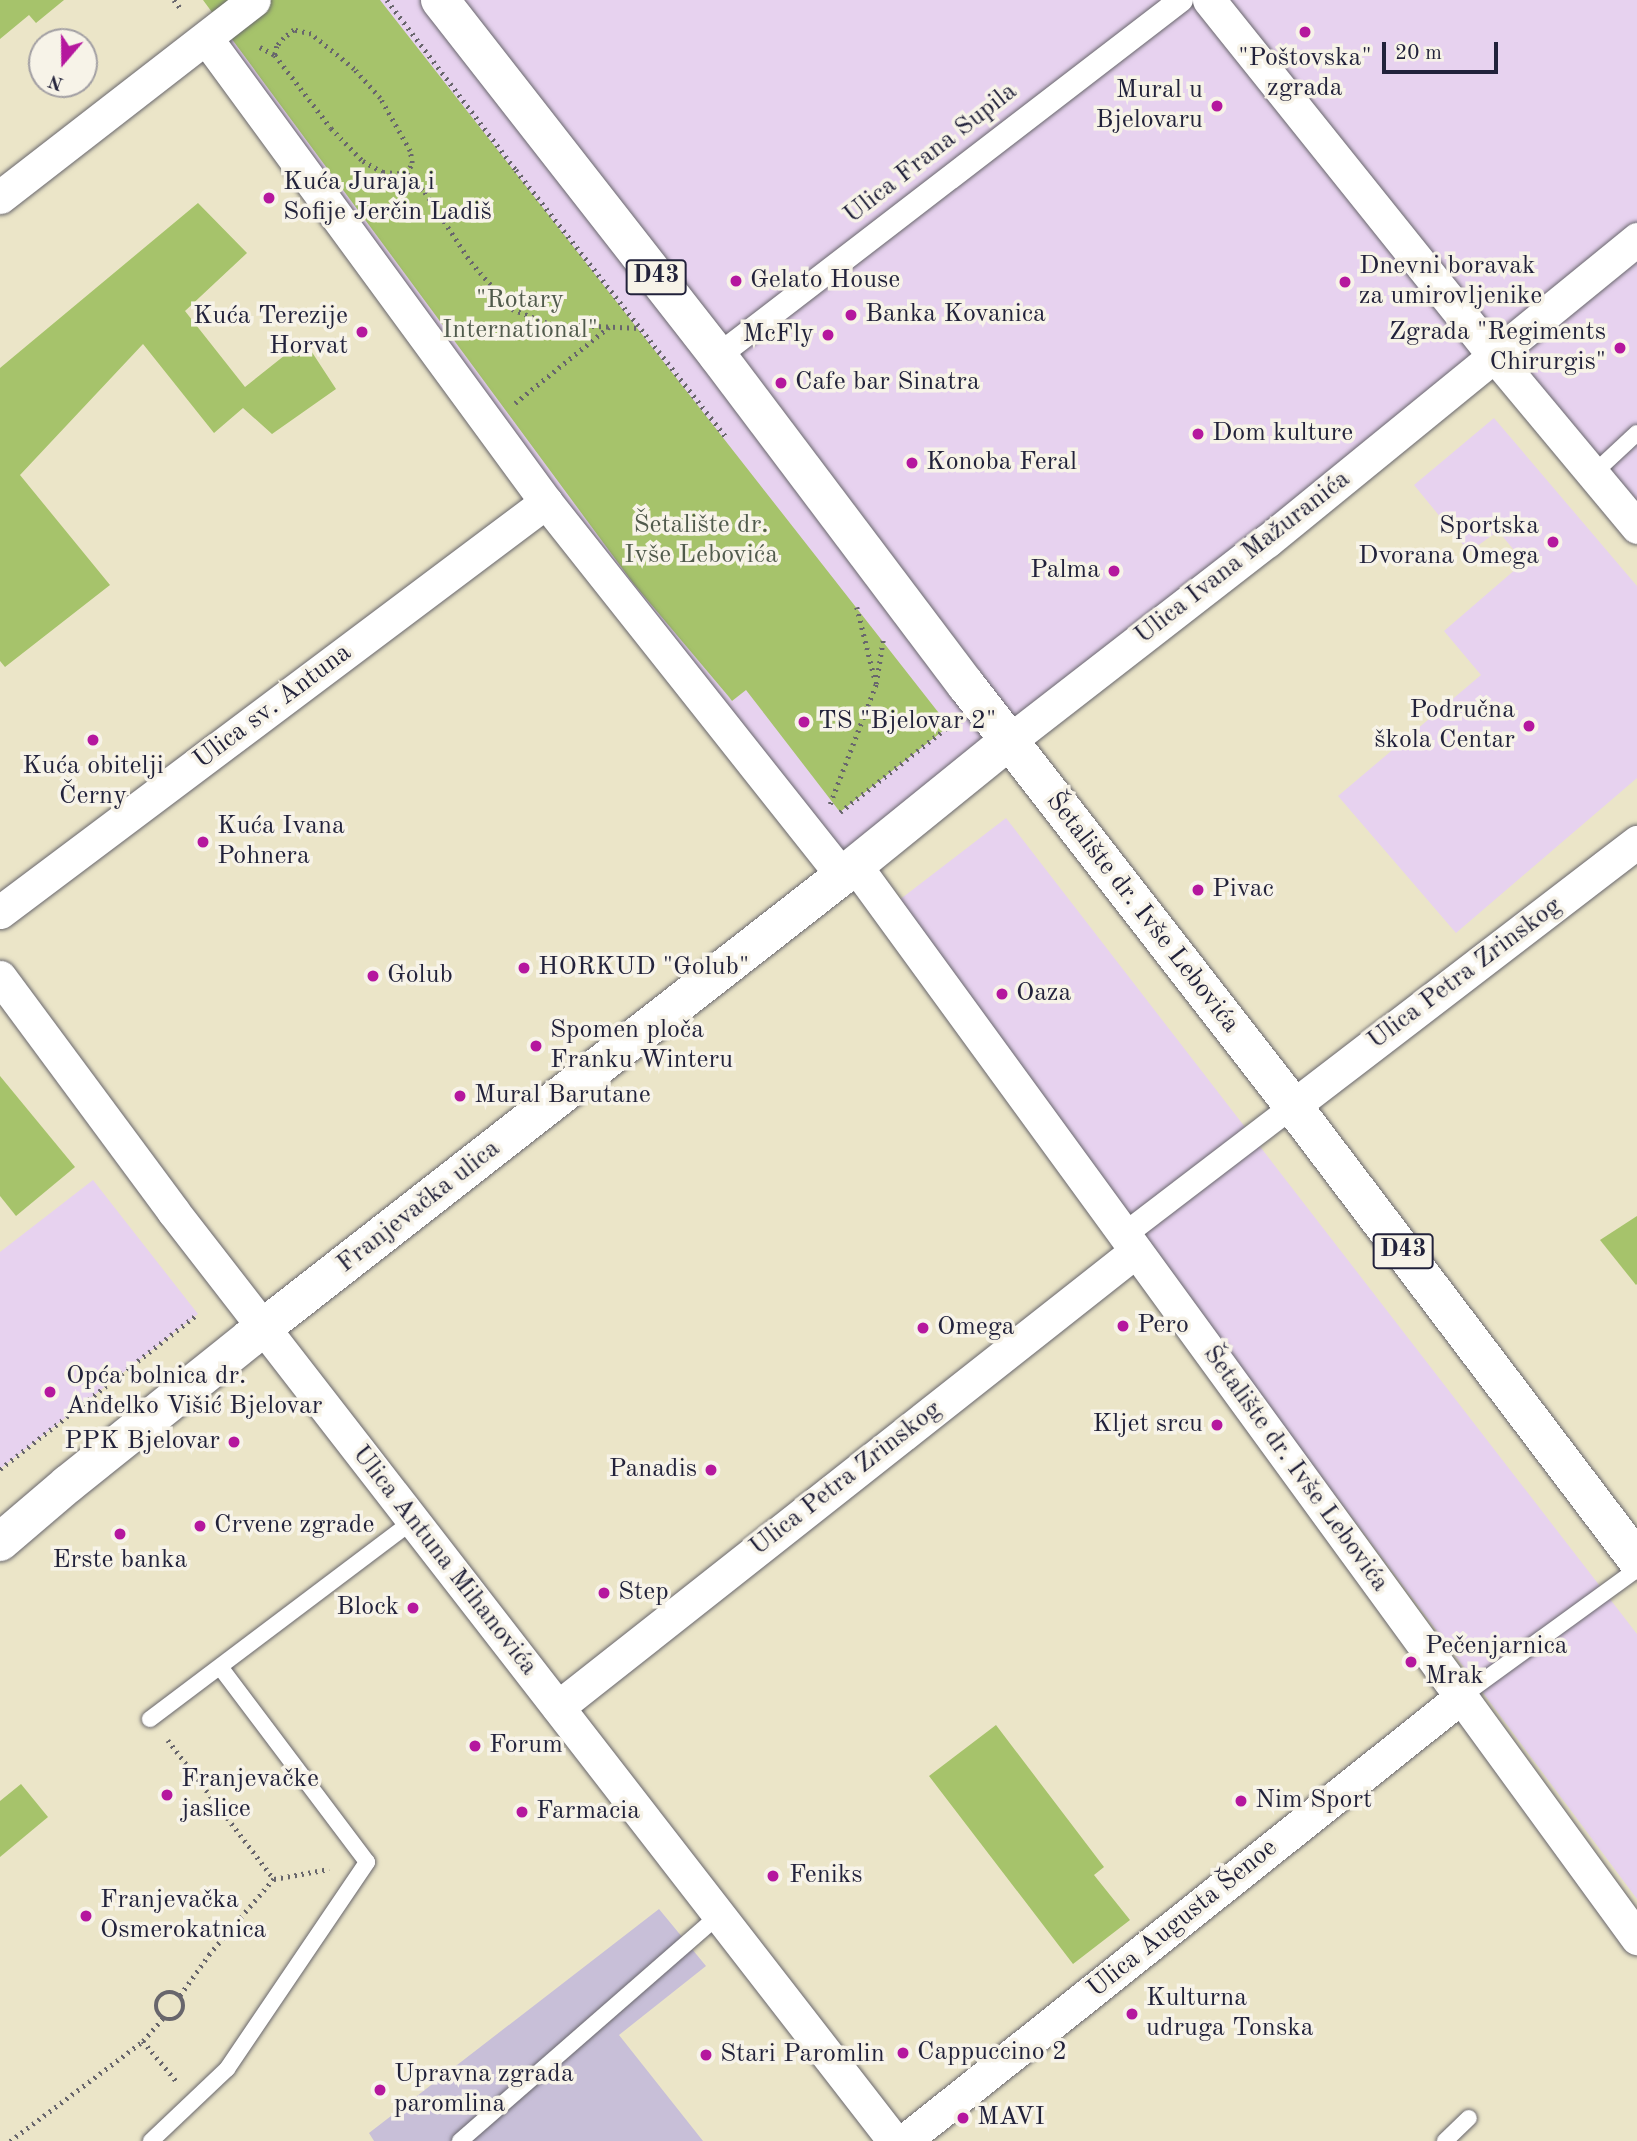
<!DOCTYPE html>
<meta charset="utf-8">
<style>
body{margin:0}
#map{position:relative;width:1637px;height:2141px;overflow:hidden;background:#ebe5c8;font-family:"Old Standard TT",serif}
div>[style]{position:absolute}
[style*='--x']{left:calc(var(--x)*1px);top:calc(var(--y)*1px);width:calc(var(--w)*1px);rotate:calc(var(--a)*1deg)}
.built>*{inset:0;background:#e7d2ef}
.industrial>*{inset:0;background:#c8bfd8}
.green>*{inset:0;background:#a6c36b}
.path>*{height:4.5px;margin-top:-2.25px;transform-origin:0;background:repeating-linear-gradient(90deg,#68666c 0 2px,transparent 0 7px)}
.path>.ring{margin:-2.25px;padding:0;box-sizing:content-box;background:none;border:4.5px solid #68666c;border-radius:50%}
.roads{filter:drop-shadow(0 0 2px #68666c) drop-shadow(0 0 2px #68666c)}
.service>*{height:16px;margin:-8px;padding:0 8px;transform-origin:8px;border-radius:8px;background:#fff}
.pedestrian>*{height:24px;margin:-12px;padding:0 12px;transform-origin:12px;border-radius:12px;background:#fff}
.minor>*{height:33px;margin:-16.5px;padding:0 16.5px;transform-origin:16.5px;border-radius:16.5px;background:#fff}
.secondary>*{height:38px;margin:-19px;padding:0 19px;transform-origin:19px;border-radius:19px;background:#fff}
.primary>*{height:38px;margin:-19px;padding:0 19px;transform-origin:19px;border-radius:19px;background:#fff}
.dots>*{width:19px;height:19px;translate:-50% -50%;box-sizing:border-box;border:4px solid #f7f3e8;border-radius:50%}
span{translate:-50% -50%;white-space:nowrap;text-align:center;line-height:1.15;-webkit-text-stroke:7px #f7f3e8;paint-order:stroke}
.shield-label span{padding:2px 5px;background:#f7f3e8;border:2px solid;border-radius:5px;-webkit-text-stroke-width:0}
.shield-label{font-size:24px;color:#22223b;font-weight:700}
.poi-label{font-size:26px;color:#22223b}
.right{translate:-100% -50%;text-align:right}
.left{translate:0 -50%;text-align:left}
.street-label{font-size:26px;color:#22223b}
.park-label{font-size:26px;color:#505a4c}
.north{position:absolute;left:28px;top:28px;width:70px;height:70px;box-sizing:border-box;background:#f7f3e8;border:2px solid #a29fa3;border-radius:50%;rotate:200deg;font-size:19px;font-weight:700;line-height:28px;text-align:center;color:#22223b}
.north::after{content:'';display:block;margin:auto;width:24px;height:32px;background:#b5179e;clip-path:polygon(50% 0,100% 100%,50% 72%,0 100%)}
.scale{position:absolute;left:1382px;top:42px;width:116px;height:32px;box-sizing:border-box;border:4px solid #22223b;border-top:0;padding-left:9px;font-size:21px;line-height:24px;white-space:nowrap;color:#22223b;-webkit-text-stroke:5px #f7f3e8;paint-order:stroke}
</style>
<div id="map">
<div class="built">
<div style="clip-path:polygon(253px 0,1637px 0,1637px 526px,1494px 355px,842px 876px,206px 38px)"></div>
<div style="clip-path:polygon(1494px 418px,1637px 586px,1637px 778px,1456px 933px,1338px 796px,1481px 675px,1444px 631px,1524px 562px,1498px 531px,1469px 552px,1414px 485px)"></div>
<div style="clip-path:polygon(1006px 818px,1637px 1634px,1637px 1899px,894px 904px)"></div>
<div style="clip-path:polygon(93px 1180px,198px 1314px,0 1469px,0 1252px)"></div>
</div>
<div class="industrial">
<div style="clip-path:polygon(659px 1909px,706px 1966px,619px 2035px,703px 2141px,374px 2141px,369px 2133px)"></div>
</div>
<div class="green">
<div style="clip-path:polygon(0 0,64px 0,36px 23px,29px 15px,0 39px)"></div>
<div style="clip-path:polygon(203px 0,380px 0,949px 726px,840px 812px,746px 690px,732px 701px,729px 697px,633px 583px)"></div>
<div style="clip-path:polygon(198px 203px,247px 253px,185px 311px,245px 387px,304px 340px,336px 389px,272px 434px,243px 408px,214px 433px,143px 344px,20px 475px,110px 585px,5px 667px,0 661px,0 368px)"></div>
<div style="clip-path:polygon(0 1076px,75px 1167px,16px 1216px,0 1196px)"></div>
<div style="clip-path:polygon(1637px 1216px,1637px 1284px,1636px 1285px,1600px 1240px)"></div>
<div style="clip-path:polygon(996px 1725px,1104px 1867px,1094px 1875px,1130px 1920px,1073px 1964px,929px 1776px)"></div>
<div style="clip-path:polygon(21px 1784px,48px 1817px,0 1857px,0 1801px)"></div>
</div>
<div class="path">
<div style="--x:174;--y:0;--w:13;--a:51"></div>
<div style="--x:387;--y:0;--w:213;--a:52.8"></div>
<div style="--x:516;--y:170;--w:342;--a:51.8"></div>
<div style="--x:260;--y:47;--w:17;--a:28"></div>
<div style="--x:407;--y:174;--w:12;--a:-66"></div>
<div style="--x:412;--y:163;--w:12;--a:-99"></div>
<div style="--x:410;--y:151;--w:61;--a:-119.5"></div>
<div style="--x:380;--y:98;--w:39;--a:-132"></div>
<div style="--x:354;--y:69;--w:55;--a:-140.9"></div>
<div style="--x:311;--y:34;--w:17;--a:-167"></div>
<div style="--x:294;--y:30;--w:13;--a:141"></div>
<div style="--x:284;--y:38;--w:11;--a:131"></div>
<div style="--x:277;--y:46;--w:9;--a:103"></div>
<div style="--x:275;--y:55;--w:92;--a:52.5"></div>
<div style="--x:331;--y:128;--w:46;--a:45.9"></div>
<div style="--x:363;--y:161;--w:23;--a:29"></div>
<div style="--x:383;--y:172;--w:24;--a:5"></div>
<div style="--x:407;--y:174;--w:25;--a:45"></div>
<div style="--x:425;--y:192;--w:84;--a:56.7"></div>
<div style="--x:471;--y:262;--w:62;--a:48.9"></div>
<div style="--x:512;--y:309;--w:41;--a:21.5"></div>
<div style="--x:550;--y:324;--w:90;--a:2.5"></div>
<div style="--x:515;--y:403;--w:121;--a:-39"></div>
<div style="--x:857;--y:607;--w:75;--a:76.1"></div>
<div style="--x:830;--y:804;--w:129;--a:-69"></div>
<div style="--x:876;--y:684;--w:45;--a:-81"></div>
<div style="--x:840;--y:812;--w:139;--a:-38.3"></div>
<div style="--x:0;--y:1469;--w:251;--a:-38.1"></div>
<div style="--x:168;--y:1740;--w:175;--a:52.7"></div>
<div style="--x:274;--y:1879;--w:99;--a:130.5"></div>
<div style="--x:210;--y:1954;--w:52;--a:125.5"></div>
<div style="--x:274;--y:1879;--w:56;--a:-10.3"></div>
<div class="ring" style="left:156px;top:1992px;width:23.5px;height:23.5px"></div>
<div style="--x:143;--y:2041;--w:53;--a:50.3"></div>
<div style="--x:10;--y:2141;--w:166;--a:-36.9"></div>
<div style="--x:143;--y:2041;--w:30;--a:-49"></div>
</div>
<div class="roads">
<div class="service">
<div style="--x:1593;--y:474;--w:60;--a:-43"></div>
<div style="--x:1461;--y:1697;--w:218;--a:-36"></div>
<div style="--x:150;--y:1719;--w:329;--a:-37"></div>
<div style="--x:151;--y:2141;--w:105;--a:-43.5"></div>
<div style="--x:227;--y:2069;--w:250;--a:-55.9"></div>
<div style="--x:367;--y:1862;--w:243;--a:-127"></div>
<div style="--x:460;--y:2141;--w:344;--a:-41.1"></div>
<div style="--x:1445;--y:2141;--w:33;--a:-44"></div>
</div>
<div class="pedestrian">
<div style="--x:718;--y:356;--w:584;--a:-37.56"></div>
<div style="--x:1124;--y:1235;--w:213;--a:-37.4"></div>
</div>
<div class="minor">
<div style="--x:1209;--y:0;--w:454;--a:51.3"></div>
<div style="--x:1493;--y:354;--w:225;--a:50.2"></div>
<div style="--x:206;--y:38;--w:575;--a:53.77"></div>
<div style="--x:546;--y:502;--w:477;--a:51.6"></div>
<div style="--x:0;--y:197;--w:321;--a:-37.8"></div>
<div style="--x:1009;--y:741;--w:326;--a:-37.8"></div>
<div style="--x:1267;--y:541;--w:478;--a:-39.2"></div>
<div style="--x:855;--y:865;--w:1328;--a:53.92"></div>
<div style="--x:0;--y:912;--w:683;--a:-36.9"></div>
<div style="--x:0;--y:977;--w:291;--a:53.5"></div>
<div style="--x:173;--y:1211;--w:1177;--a:52.21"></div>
<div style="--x:1293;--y:1106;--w:434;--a:-37.5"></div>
<div style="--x:558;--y:1707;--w:736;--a:-38.27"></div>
<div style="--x:904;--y:2141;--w:712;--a:-38.56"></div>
</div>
<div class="secondary">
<div style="--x:0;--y:1542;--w:89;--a:-40.5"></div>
<div style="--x:68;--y:1484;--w:233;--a:-38.7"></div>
<div style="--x:250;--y:1338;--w:751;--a:-37.97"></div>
<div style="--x:842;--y:876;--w:215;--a:-39"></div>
</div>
<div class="primary">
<div style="--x:440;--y:0;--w:452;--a:52"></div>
<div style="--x:718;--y:356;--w:412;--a:53"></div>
<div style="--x:966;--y:685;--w:533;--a:52.16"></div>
<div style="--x:1293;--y:1106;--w:570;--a:52.85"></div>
</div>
</div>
<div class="dots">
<div style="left:1305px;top:32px;background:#b5179e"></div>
<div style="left:1217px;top:106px;background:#b5179e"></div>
<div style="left:269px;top:198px;background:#b5179e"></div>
<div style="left:736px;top:281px;background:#b5179e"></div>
<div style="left:1345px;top:282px;background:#b5179e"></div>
<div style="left:851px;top:315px;background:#b5179e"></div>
<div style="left:362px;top:332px;background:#b5179e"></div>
<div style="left:828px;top:335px;background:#b5179e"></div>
<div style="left:1620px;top:348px;background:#b5179e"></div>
<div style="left:781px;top:383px;background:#b5179e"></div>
<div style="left:1198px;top:434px;background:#b5179e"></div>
<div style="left:912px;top:463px;background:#b5179e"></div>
<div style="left:1553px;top:542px;background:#b5179e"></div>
<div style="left:1114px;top:571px;background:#b5179e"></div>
<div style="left:804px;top:722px;background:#b5179e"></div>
<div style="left:1529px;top:726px;background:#b5179e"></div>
<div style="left:93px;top:740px;background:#b5179e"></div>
<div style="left:203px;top:842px;background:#b5179e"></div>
<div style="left:1198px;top:890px;background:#b5179e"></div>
<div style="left:524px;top:968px;background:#b5179e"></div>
<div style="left:373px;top:976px;background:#b5179e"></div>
<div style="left:1002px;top:994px;background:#b5179e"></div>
<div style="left:536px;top:1046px;background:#b5179e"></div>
<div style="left:460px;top:1096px;background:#b5179e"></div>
<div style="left:1123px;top:1326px;background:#b5179e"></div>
<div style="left:923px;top:1328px;background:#b5179e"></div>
<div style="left:50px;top:1392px;background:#b5179e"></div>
<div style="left:1217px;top:1425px;background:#b5179e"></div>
<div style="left:234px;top:1442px;background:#b5179e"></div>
<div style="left:711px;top:1470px;background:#b5179e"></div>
<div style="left:200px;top:1526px;background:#b5179e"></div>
<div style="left:120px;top:1534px;background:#b5179e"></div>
<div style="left:604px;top:1593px;background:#b5179e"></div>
<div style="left:413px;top:1608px;background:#b5179e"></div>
<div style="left:1411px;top:1662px;background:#b5179e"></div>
<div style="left:475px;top:1746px;background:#b5179e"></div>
<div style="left:167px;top:1795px;background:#b5179e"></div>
<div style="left:1241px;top:1801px;background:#b5179e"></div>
<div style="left:522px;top:1812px;background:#b5179e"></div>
<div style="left:773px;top:1876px;background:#b5179e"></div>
<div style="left:86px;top:1916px;background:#b5179e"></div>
<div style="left:1132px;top:2014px;background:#b5179e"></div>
<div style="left:903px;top:2053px;background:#b5179e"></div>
<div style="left:706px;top:2055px;background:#b5179e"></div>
<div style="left:380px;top:2090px;background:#b5179e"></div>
<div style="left:963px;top:2118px;background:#b5179e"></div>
</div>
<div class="shield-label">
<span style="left:656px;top:277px">D43</span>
<span style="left:1403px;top:1251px">D43</span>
</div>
<div class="poi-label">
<span style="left:1305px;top:74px">"Poštovska"<br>zgrada</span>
<span class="right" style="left:1203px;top:106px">Mural u<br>Bjelovaru</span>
<span class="left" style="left:283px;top:198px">Kuća Juraja i<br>Sofije Jerčin Ladiš</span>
<span class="left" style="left:1359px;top:282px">Dnevni boravak<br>za umirovljenike</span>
<span class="left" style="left:750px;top:281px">Gelato House</span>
<span class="left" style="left:865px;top:315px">Banka Kovanica</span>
<span class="right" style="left:348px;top:332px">Kuća Terezije<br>Horvat</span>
<span class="right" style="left:1606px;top:348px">Zgrada "Regiments<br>Chirurgis"</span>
<span class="right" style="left:814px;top:335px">McFly</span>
<span class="left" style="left:795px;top:383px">Cafe bar Sinatra</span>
<span class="left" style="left:1212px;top:434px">Dom kulture</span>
<span class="left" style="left:926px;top:463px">Konoba Feral</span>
<span class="right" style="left:1539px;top:542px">Sportska<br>Dvorana Omega</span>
<span class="right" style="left:1100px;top:571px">Palma</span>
<span class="right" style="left:1515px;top:726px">Područna<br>škola Centar</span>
<span class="left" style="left:818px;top:722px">TS "Bjelovar 2"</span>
<span style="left:93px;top:782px">Kuća obitelji<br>Černy</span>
<span class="left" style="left:217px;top:842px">Kuća Ivana<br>Pohnera</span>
<span class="left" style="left:1212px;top:890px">Pivac</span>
<span class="left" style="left:538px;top:968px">HORKUD "Golub"</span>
<span class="left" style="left:387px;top:976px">Golub</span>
<span class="left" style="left:1016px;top:994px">Oaza</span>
<span class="left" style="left:550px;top:1046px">Spomen ploča<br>Franku Winteru</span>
<span class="left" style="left:474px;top:1096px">Mural Barutane</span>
<span class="left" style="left:1137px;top:1326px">Pero</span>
<span class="left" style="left:937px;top:1328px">Omega</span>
<span class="left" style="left:66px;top:1392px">Opća bolnica dr.<br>Anđelko Višić Bjelovar</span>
<span class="right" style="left:1203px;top:1425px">Kljet srcu</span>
<span class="right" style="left:220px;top:1442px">PPK Bjelovar</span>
<span class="right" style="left:697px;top:1470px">Panadis</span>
<span class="left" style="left:214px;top:1526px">Crvene zgrade</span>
<span style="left:120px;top:1561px">Erste banka</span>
<span class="left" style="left:618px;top:1593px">Step</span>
<span class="right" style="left:399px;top:1608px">Block</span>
<span class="left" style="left:1425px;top:1662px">Pečenjarnica<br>Mrak</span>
<span class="left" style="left:489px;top:1746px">Forum</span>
<span class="left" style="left:181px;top:1795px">Franjevačke<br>jaslice</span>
<span class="left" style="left:1255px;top:1801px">Nim Sport</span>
<span class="left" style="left:536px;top:1812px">Farmacia</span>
<span class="left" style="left:789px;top:1876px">Feniks</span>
<span class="left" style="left:100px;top:1916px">Franjevačka<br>Osmerokatnica</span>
<span class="left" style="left:1146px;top:2014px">Kulturna<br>udruga Tonska</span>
<span class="left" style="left:917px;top:2053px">Cappuccino 2</span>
<span class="left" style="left:720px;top:2055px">Stari Paromlin</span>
<span class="left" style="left:394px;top:2090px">Upravna zgrada<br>paromlina</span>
<span class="left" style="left:977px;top:2118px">MAVI</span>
</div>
<div class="street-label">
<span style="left:931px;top:154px;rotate:-38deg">Ulica Frana Supila</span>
<span style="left:1243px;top:558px;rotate:-38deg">Ulica Ivana Mažuranića</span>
<span style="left:273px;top:707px;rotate:-37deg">Ulica sv. Antuna</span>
<span style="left:1142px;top:913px;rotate:52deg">Šetalište dr. Ivše Lebovića</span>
<span style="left:1465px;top:974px;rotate:-37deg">Ulica Petra Zrinskog</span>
<span style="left:419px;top:1207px;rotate:-38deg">Franjevačka ulica</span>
<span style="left:1295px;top:1469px;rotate:54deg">Šetalište dr. Ivše Lebovića</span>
<span style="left:846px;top:1479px;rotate:-38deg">Ulica Petra Zrinskog</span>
<span style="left:444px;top:1561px;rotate:52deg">Ulica Antuna Mihanovića</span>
<span style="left:1183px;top:1919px;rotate:-39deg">Ulica Augusta Šenoe</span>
</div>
<div class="park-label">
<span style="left:520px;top:316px">"Rotary<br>International"</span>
<span style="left:701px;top:541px">Šetalište dr.<br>Ivše Lebovića</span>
</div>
<div class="north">N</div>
<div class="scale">20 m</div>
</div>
